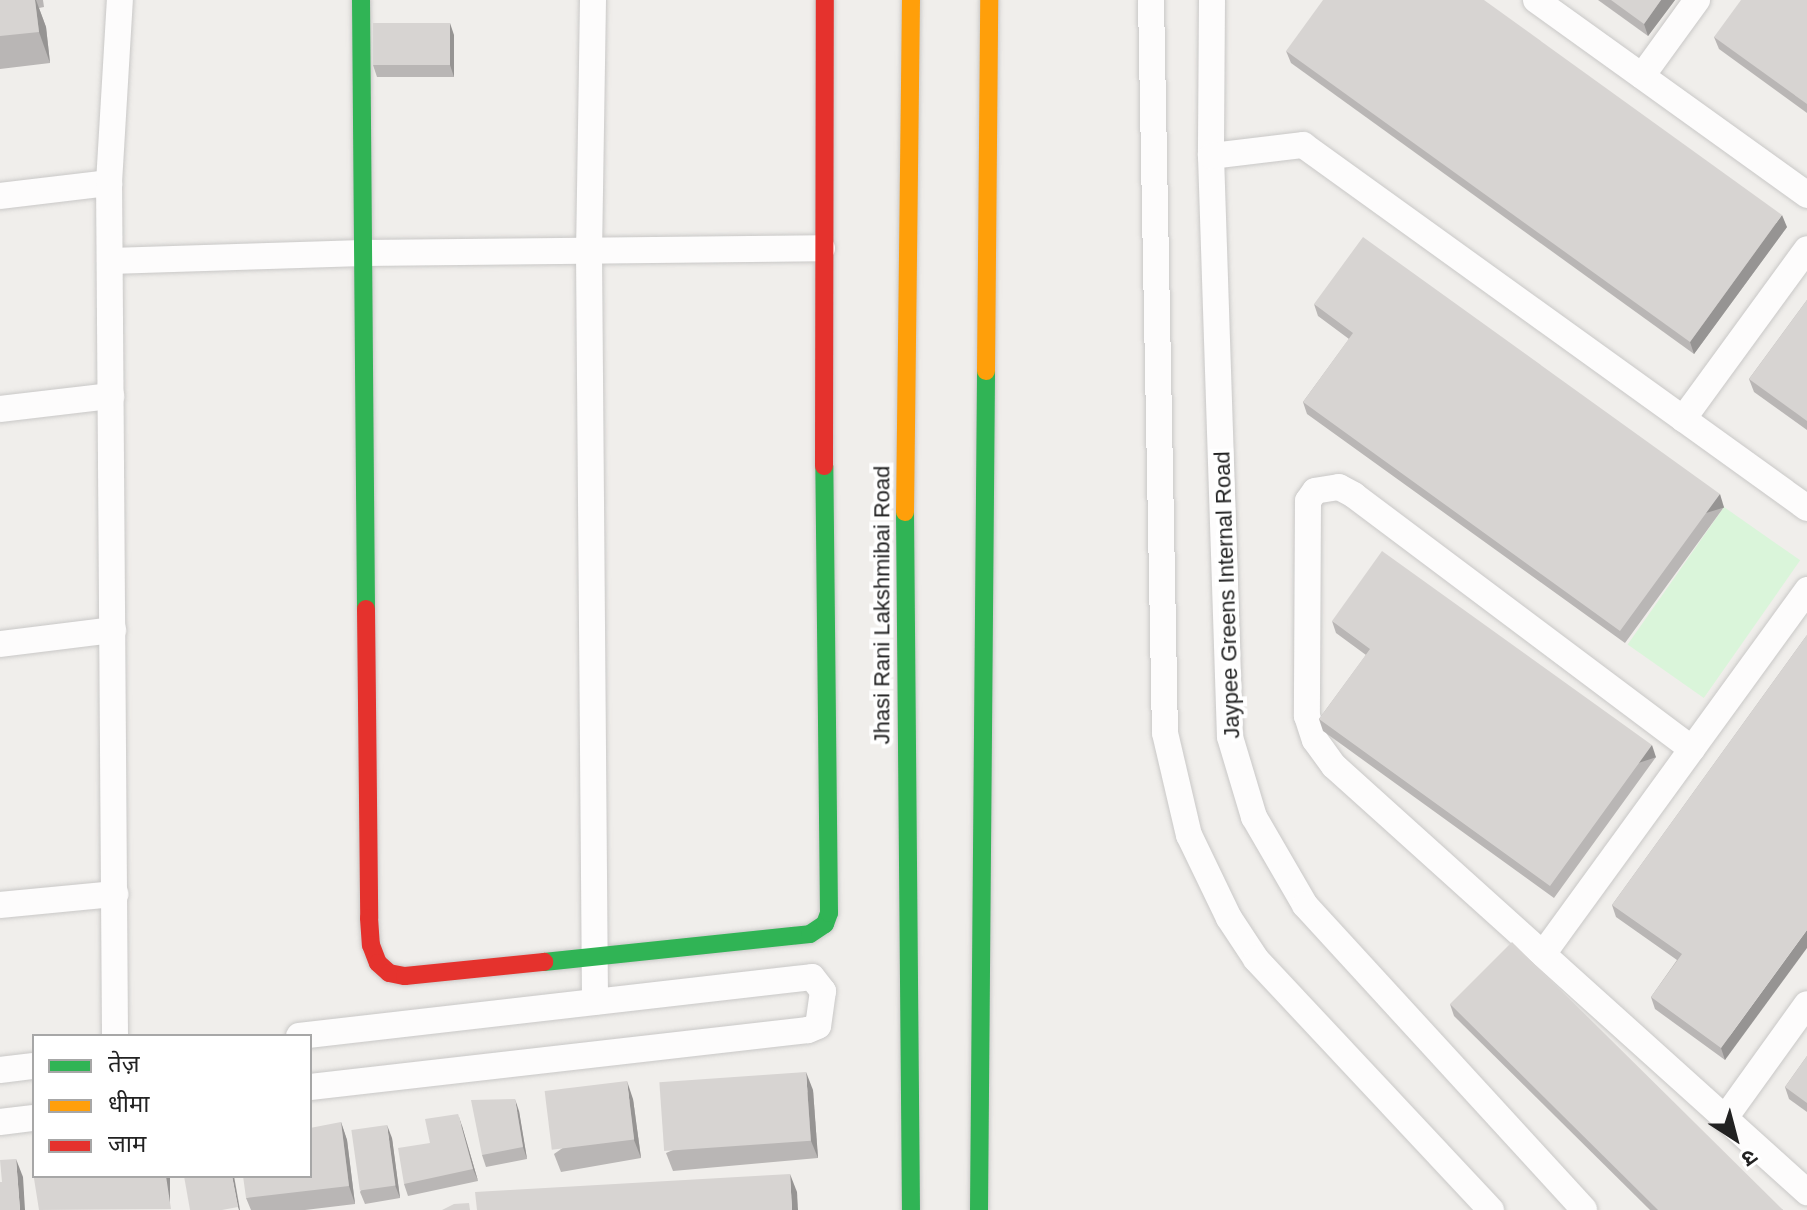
<!DOCTYPE html>
<meta charset="utf-8">
<style>
body{margin:0}
#map{position:relative;width:1807px;height:1210px;overflow:hidden;background:#f0eeeb;font-family:Arial,"Noto Sans Devanagari",sans-serif}
div>[style]{position:absolute}
[style*='--x']{left:calc(var(--x)*1px);top:calc(var(--y)*1px);width:calc(var(--w)*1px);rotate:calc(var(--a)*1deg)}
.park>*{inset:0;background:#daf5da;transform-origin:0 0}
.roads{filter:drop-shadow(0 0 2px #c9c8c7) drop-shadow(0 0 2px #c9c8c7)}
.street>*{height:26px;margin:-13px;padding:0 13px;transform-origin:13px;border-radius:13px;background:#fdfcfc}
.fast>*{height:18px;margin:-9px;padding:0 9px;transform-origin:9px;border-radius:9px;background:#30b455}
.slow>*{height:18px;margin:-9px;padding:0 9px;transform-origin:9px;border-radius:9px;background:#ff9f0a}
.jam>*{height:18px;margin:-9px;padding:0 9px;transform-origin:9px;border-radius:9px;background:#e5322d}
.wall>*{inset:0;background:#b9b6b5}
.shaded-wall>*{inset:0;background:#969493;transform-origin:0 0}
.building>*{inset:0;background:#d7d4d2;transform-origin:0 0}
span{translate:-50% -50%;white-space:nowrap;text-align:center;line-height:1.15;-webkit-text-stroke:8px #fff;paint-order:stroke}
.street-label{font-size:22px;color:#222}
.legend{position:absolute;left:32px;top:1034px;width:280px;height:144px;box-sizing:border-box;background:#fff;border:2px solid #a7a7a7;margin:0;padding:10px 14px;list-style:none;font-size:24px;color:#222}
.legend li{display:flex;align-items:center;gap:16px;height:40px}
.legend b{width:40px;border:2px solid #a7a7a7}
.north{position:absolute;left:1695px;top:1098px;width:80px;height:80px;-webkit-text-stroke:6px #fff;paint-order:stroke;rotate:144deg;font-size:22px;font-weight:700;line-height:32px;text-align:center;color:#222}
.north::after{content:'';display:block;margin:auto;width:28px;height:36px;background:#222;clip-path:polygon(50% 0,100% 100%,50% 72%,0 100%)}
</style>
<div id="map">
<div class="park">
<div style="left:1724px;top:507px;width:93px;height:168px;rotate:35deg"></div>
</div>
<div class="roads">
<div class="street">
<div style="--x:593;--y:0;--w:252;--a:90.9"></div>
<div style="--x:589;--y:252;--w:750;--a:89.54"></div>
<div style="--x:1151;--y:0;--w:733;--a:88.91"></div>
<div style="--x:1165;--y:733;--w:105;--a:76.8"></div>
<div style="--x:1189;--y:835;--w:92;--a:64.3"></div>
<div style="--x:1229;--y:918;--w:49;--a:56.6"></div>
<div style="--x:1256;--y:959;--w:344;--a:46.9"></div>
<div style="--x:1212;--y:0;--w:156;--a:90.4"></div>
<div style="--x:1211;--y:156;--w:581;--a:88.13"></div>
<div style="--x:1230;--y:737;--w:84;--a:73.3"></div>
<div style="--x:1254;--y:817;--w:102;--a:59.9"></div>
<div style="--x:1305;--y:905;--w:413;--a:47.5"></div>
<div style="--x:1536;--y:0;--w:334;--a:35.7"></div>
<div style="--x:1642;--y:76;--w:94;--a:-54.1"></div>
<div style="--x:1211;--y:156;--w:93;--a:-6.8"></div>
<div style="--x:1303;--y:145;--w:621;--a:35.76"></div>
<div style="--x:0;--y:196;--w:110;--a:-6.8"></div>
<div style="--x:110;--y:261;--w:253;--a:-1.8"></div>
<div style="--x:363;--y:253;--w:459;--a:-0.6"></div>
<div style="--x:0;--y:409;--w:112;--a:-6.7"></div>
<div style="--x:1683;--y:419;--w:210;--a:-53.9"></div>
<div style="--x:0;--y:644;--w:114;--a:-7.1"></div>
<div style="--x:1692;--y:749;--w:423;--a:-143.1"></div>
<div style="--x:1354;--y:495;--w:17;--a:-152"></div>
<div style="--x:1339;--y:487;--w:24;--a:171"></div>
<div style="--x:1315;--y:491;--w:12;--a:125"></div>
<div style="--x:1308;--y:501;--w:215;--a:90.3"></div>
<div style="--x:1307;--y:716;--w:25;--a:72"></div>
<div style="--x:1315;--y:740;--w:32;--a:54"></div>
<div style="--x:1334;--y:766;--w:637;--a:42.01"></div>
<div style="--x:0;--y:905;--w:116;--a:-5.5"></div>
<div style="--x:1543;--y:954;--w:450;--a:-54"></div>
<div style="--x:115;--y:1036;--w:853;--a:-90.4"></div>
<div style="--x:109;--y:183;--w:183;--a:-86.6"></div>
<div style="--x:299;--y:1036;--w:516;--a:-6.56"></div>
<div style="--x:812;--y:977;--w:18;--a:52"></div>
<div style="--x:823;--y:991;--w:35;--a:98"></div>
<div style="--x:818;--y:1026;--w:11;--a:158"></div>
<div style="--x:808;--y:1030;--w:501;--a:173.47"></div>
<div style="--x:0;--y:1070;--w:34;--a:-7"></div>
<div style="--x:1725;--y:1118;--w:140;--a:-54.3"></div>
<div style="--x:0;--y:1122;--w:34;--a:-7"></div>
</div>
<div class="fast">
<div style="--x:361;--y:0;--w:609;--a:89.53"></div>
<div style="--x:905;--y:512;--w:698;--a:89.51"></div>
<div style="--x:544;--y:962;--w:267;--a:-6"></div>
<div style="--x:810;--y:934;--w:18;--a:-34"></div>
<div style="--x:825;--y:924;--w:12;--a:-70"></div>
<div style="--x:829;--y:913;--w:447;--a:-90.6"></div>
<div style="--x:979;--y:1210;--w:839;--a:-89.52"></div>
</div>
<div class="slow">
<div style="--x:986;--y:371;--w:371;--a:-89.5"></div>
<div style="--x:905;--y:512;--w:512;--a:-89.33"></div>
</div>
<div class="jam">
<div style="--x:824;--y:466;--w:466;--a:-89.9"></div>
<div style="--x:366;--y:609;--w:309;--a:89.4"></div>
<div style="--x:369;--y:918;--w:27;--a:86"></div>
<div style="--x:371;--y:945;--w:19;--a:69"></div>
<div style="--x:378;--y:963;--w:15;--a:42"></div>
<div style="--x:389;--y:973;--w:16;--a:11"></div>
<div style="--x:405;--y:976;--w:140;--a:-5.8"></div>
</div>
</div>
<div class="wall">
<div style="clip-path:polygon(0 0,43px 0,44px 7px,39px 8px,46px 27px,50px 63px,0 69px)"></div>
<div style="clip-path:polygon(1598px 0,1675px 0,1648px 36px)"></div>
<div style="clip-path:polygon(1807px 0,1807px 113px,1719px 49px,1714px 37px)"></div>
<div style="clip-path:polygon(454px 35px,454px 77px,377px 77px,373px 65px)"></div>
<div style="clip-path:polygon(1286px 51px,1787px 227px,1694px 354px,1291px 63px)"></div>
<div style="clip-path:polygon(1807px 300px,1807px 430px,1754px 392px,1749px 379px)"></div>
<div style="clip-path:polygon(1314px 304px,1724px 507px,1625px 643px,1307px 414px,1303px 402px,1349px 339px,1318px 316px)"></div>
<div style="clip-path:polygon(1332px 621px,1656px 757px,1554px 898px,1323px 731px,1319px 719px,1366px 655px,1336px 633px)"></div>
<div style="clip-path:polygon(1807px 635px,1725px 1060px,1655px 1009px,1651px 997px,1677px 960px,1616px 917px,1612px 905px)"></div>
<div style="clip-path:polygon(1450px 1004px,1783px 1210px,1650px 1210px,1454px 1016px)"></div>
<div style="clip-path:polygon(1807px 1056px,1807px 1112px,1789px 1099px,1785px 1087px)"></div>
<div style="clip-path:polygon(813px 1090px,818px 1158px,673px 1171px,666px 1153px)"></div>
<div style="clip-path:polygon(633px 1099px,641px 1158px,561px 1172px,554px 1154px)"></div>
<div style="clip-path:polygon(519px 1111px,527px 1159px,486px 1167px,482px 1155px)"></div>
<div style="clip-path:polygon(341px 1122px,347px 1140px,355px 1204px,305px 1210px,251px 1210px,246px 1198px,310px 1176px)"></div>
<div style="clip-path:polygon(462px 1126px,478px 1181px,408px 1196px,404px 1184px,430px 1143px)"></div>
<div style="clip-path:polygon(392px 1138px,400px 1198px,365px 1204px,360px 1192px)"></div>
</div>
<div class="shaded-wall">
<div style="clip-path:polygon(35px 0,36px 0,46px 27px,50px 63px,39px 32px)"></div>
<div style="clip-path:polygon(1661px 0,1675px 0,1648px 36px,1644px 24px)"></div>
<div style="clip-path:polygon(450px 23px,454px 35px,454px 77px,450px 65px)"></div>
<div style="clip-path:polygon(1782px 215px,1787px 227px,1694px 354px,1690px 342px)"></div>
<div style="left:1720px;top:494px;width:14px;height:170px;rotate:73deg"></div>
<div style="left:1652px;top:745px;width:13px;height:174px;rotate:72deg"></div>
<div style="clip-path:polygon(1807px 930px,1807px 948px,1725px 1060px,1721px 1048px)"></div>
<div style="clip-path:polygon(806px 1072px,813px 1090px,818px 1158px,811px 1141px)"></div>
<div style="clip-path:polygon(627px 1081px,633px 1099px,641px 1158px,634px 1140px)"></div>
<div style="clip-path:polygon(515px 1099px,519px 1111px,527px 1159px,523px 1147px)"></div>
<div style="clip-path:polygon(458px 1114px,462px 1126px,478px 1181px,473px 1169px)"></div>
<div style="clip-path:polygon(341px 1122px,347px 1140px,355px 1204px,349px 1186px)"></div>
<div style="clip-path:polygon(387px 1125px,392px 1138px,400px 1198px,395px 1185px)"></div>
<div style="clip-path:polygon(16px 1159px,23px 1177px,25px 1210px,20px 1210px)"></div>
<div style="clip-path:polygon(790px 1174px,797px 1192px,798px 1210px,792px 1210px)"></div>
<div style="left:166px;top:1176px;width:4px;height:33px"></div>
<div style="clip-path:polygon(232px 1176px,234px 1176px,240px 1210px,239px 1210px,238px 1207px)"></div>
</div>
<div class="building">
<div style="clip-path:polygon(0 0,35px 0,39px 32px,0 36px)"></div>
<div style="clip-path:polygon(1323px 0,1484px 0,1782px 215px,1690px 342px,1286px 51px)"></div>
<div style="clip-path:polygon(1611px 0,1661px 0,1644px 24px)"></div>
<div style="clip-path:polygon(1741px 0,1807px 0,1807px 104px,1714px 37px)"></div>
<div style="left:373px;top:23px;width:77px;height:42px"></div>
<div style="clip-path:polygon(1363px 237px,1720px 494px,1620px 631px,1303px 402px,1353px 333px,1314px 304px)"></div>
<div style="clip-path:polygon(1807px 300px,1807px 421px,1749px 379px)"></div>
<div style="clip-path:polygon(1382px 551px,1652px 745px,1550px 886px,1319px 719px,1370px 649px,1332px 621px)"></div>
<div style="clip-path:polygon(1807px 635px,1807px 930px,1721px 1048px,1651px 997px,1682px 954px,1612px 905px)"></div>
<div style="clip-path:polygon(1512px 942px,1783px 1210px,1658px 1210px,1450px 1004px)"></div>
<div style="clip-path:polygon(1807px 1056px,1807px 1103px,1785px 1087px)"></div>
<div style="left:806px;top:1072px;width:69px;height:147px;rotate:86deg"></div>
<div style="left:627px;top:1081px;width:59px;height:83px;rotate:83deg"></div>
<div style="clip-path:polygon(515px 1099px,523px 1147px,482px 1155px,471px 1100px)"></div>
<div style="clip-path:polygon(458px 1114px,473px 1169px,404px 1184px,398px 1148px,430px 1143px,425px 1119px)"></div>
<div style="clip-path:polygon(341px 1122px,349px 1186px,246px 1198px,243px 1176px,310px 1176px,310px 1128px)"></div>
<div style="left:387px;top:1125px;width:61px;height:36px;rotate:82deg"></div>
<div style="clip-path:polygon(16px 1159px,20px 1210px,0 1210px,0 1182px,2px 1182px,0 1160px)"></div>
<div style="clip-path:polygon(32px 1166px,34px 1166px,34px 1176px,166px 1176px,171px 1209px,39px 1210px)"></div>
<div style="clip-path:polygon(790px 1174px,792px 1210px,477px 1210px,475px 1192px)"></div>
<div style="clip-path:polygon(184px 1176px,232px 1176px,238px 1207px,222px 1210px,190px 1210px)"></div>
<div style="clip-path:polygon(469px 1203px,470px 1210px,442px 1210px,454px 1204px)"></div>
</div>
<div class="street-label">
<span style="left:1227px;top:595px;rotate:-92deg">Jaypee Greens Internal Road</span>
<span style="left:882px;top:605px;rotate:-90deg">Jhasi Rani Lakshmibai Road</span>
</div>
<ul class="legend">
<li><b style="height:10px;background:#30b455"></b>तेज़</li>
<li><b style="height:10px;background:#ff9f0a"></b>धीमा</li>
<li><b style="height:10px;background:#e5322d"></b>जाम</li>
</ul>
<div class="north">उ</div>
</div>
